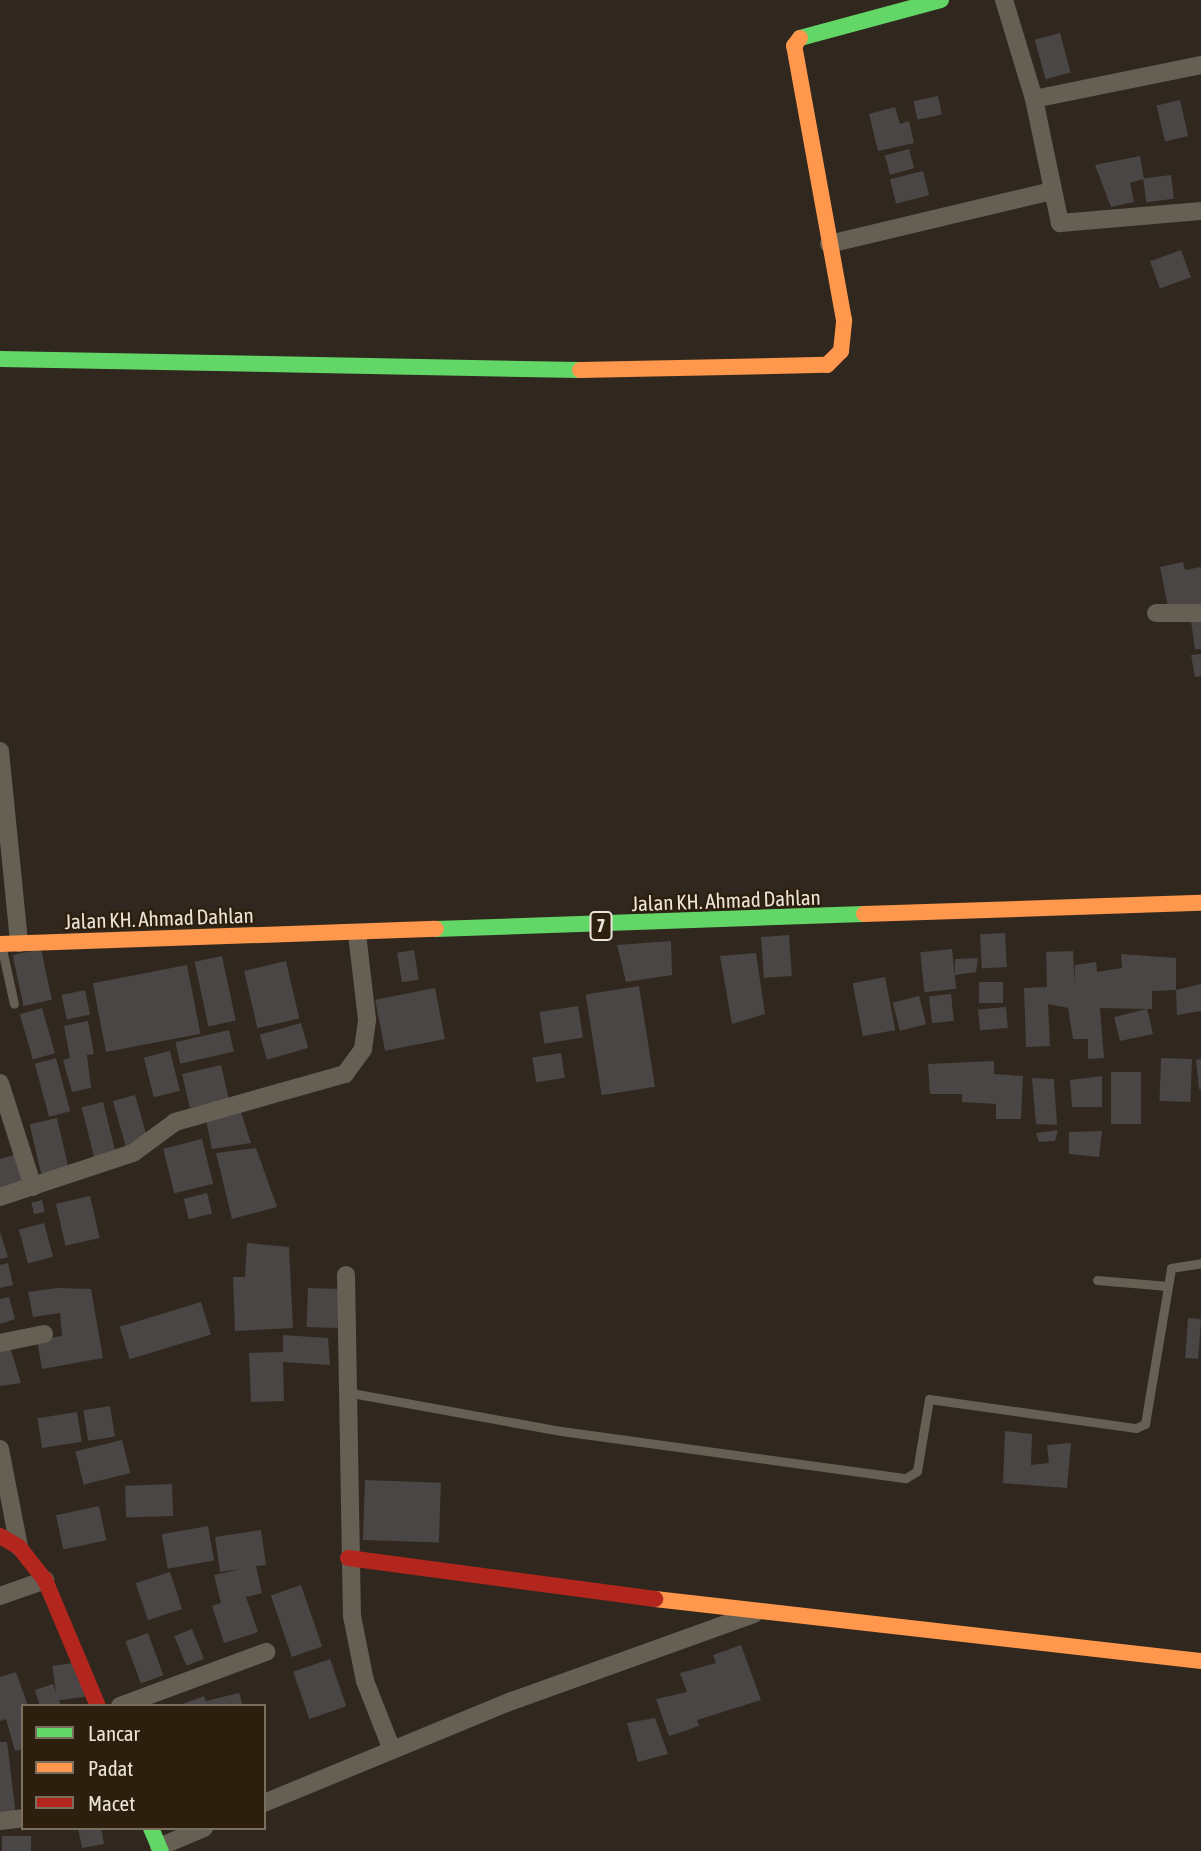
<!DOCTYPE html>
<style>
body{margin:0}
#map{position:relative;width:1201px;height:1851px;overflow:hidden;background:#30281e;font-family:"Asap Condensed",sans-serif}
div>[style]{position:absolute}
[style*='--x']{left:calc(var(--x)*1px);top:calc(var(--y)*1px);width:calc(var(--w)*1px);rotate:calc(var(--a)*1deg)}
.building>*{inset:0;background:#494645;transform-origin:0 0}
.lane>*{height:9px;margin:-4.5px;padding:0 4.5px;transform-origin:4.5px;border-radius:4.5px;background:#665f54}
.street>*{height:18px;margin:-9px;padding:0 9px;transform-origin:9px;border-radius:9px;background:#665f54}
.fast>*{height:16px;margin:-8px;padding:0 8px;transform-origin:8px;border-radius:8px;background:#63d668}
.slow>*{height:16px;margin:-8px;padding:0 8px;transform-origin:8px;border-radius:8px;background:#ff974d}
.jam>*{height:16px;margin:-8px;padding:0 8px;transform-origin:8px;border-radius:8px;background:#b3261e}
span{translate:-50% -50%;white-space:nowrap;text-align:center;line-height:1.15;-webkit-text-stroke:5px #2d1f0e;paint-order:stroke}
.shield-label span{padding:2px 5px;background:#2d1f0e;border:2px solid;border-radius:5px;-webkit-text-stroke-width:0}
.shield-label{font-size:19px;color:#ede4d9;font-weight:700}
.street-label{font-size:21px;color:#ede4d9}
.legend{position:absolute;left:21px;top:1704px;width:245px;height:126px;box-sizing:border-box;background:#2d1f0e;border:2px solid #7a6e5f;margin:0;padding:9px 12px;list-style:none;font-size:21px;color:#ede4d9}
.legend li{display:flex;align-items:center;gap:14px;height:35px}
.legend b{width:35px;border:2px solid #7a6e5f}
</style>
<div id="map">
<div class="building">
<div style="left:1060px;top:33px;width:41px;height:26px;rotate:75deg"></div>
<div style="left:938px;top:96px;width:19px;height:25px;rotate:78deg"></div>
<div style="left:1180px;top:100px;width:37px;height:24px;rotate:77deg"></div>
<div style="clip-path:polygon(895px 107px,900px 124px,909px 121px,914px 143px,878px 151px,869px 114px)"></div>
<div style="left:909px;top:149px;width:20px;height:25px;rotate:75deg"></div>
<div style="clip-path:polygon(1140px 156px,1144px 179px,1130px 183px,1134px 202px,1111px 207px,1095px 165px)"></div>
<div style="left:923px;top:171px;width:25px;height:34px;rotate:76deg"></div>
<div style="left:1171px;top:175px;width:24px;height:28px;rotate:83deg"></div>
<div style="left:1181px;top:250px;width:29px;height:33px;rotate:70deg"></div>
<div style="clip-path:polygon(1183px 562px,1185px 570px,1201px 567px,1201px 607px,1169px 611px,1160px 567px)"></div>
<div style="clip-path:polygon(1190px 614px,1201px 614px,1201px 649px,1195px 649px)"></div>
<div style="clip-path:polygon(1201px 654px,1201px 676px,1195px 677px,1191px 655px)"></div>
<div style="left:1005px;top:933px;width:34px;height:25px;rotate:87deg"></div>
<div style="left:789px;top:935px;width:41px;height:28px;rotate:86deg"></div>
<div style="clip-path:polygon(671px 941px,672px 975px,626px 982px,617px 945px)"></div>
<div style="left:41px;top:949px;width:52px;height:29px;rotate:78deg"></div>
<div style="left:952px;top:949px;width:40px;height:32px;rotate:84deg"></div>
<div style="left:414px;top:950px;width:30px;height:17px;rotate:81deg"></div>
<div style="clip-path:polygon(1073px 951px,1075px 985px,1075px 965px,1096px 962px,1097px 972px,1122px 968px,1121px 954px,1176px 958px,1176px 990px,1152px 991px,1152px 1009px,1147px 1009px,1153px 1034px,1120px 1041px,1114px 1017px,1147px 1009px,1100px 1008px,1104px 1058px,1088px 1059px,1088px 1039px,1073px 1039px,1068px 1008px,1048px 1004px,1050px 1046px,1026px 1047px,1024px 988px,1047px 987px,1046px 952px)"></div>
<div style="clip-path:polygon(756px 953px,765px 1014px,732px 1024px,720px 956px)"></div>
<div style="left:222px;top:956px;width:66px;height:28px;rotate:78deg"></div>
<div style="clip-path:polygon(978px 958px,976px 972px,955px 975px,955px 959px)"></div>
<div style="left:286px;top:961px;width:59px;height:43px;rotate:77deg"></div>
<div style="left:187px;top:965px;width:70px;height:96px;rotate:79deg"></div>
<div style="left:885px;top:977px;width:54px;height:33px;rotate:79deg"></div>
<div style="left:1003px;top:982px;width:21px;height:24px;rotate:90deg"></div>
<div style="clip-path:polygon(1201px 984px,1201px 1011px,1177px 1015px,1176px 990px)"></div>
<div style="left:639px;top:986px;width:102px;height:54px;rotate:81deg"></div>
<div style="left:435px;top:988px;width:52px;height:61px;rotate:79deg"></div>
<div style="left:85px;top:990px;width:25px;height:24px;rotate:78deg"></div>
<div style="left:951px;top:994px;width:27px;height:22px;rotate:84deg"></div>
<div style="left:919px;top:996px;width:29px;height:27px;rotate:76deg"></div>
<div style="left:578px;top:1006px;width:32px;height:39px;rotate:81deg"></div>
<div style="left:1006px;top:1007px;width:21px;height:28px;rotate:85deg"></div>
<div style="left:42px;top:1008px;width:47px;height:23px;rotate:74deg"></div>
<div style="clip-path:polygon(88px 1021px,94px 1054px,87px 1055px,91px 1088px,72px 1092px,63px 1060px,70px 1058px,64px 1026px)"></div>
<div style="left:301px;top:1023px;width:26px;height:43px;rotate:74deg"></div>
<div style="left:229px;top:1030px;width:22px;height:55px;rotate:77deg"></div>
<div style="left:170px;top:1051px;width:41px;height:27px;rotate:76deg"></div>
<div style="left:561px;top:1053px;width:25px;height:29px;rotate:81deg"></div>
<div style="left:56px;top:1058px;width:55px;height:22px;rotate:75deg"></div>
<div style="left:1161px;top:1058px;width:31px;height:43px;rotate:2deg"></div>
<div style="clip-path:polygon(1201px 1059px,1201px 1089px,1199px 1089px,1196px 1060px)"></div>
<div style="clip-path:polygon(994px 1061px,994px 1074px,1023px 1076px,1021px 1119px,996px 1119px,996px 1104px,962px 1102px,962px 1094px,930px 1094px,928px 1064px)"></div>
<div style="left:221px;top:1065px;width:35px;height:40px;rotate:77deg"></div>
<div style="left:1111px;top:1072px;width:30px;height:52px"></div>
<div style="clip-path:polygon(1102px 1076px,1102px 1107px,1072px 1107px,1070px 1080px)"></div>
<div style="clip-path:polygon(1032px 1078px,1054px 1079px,1057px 1125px,1036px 1124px)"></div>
<div style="left:135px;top:1095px;width:47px;height:23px;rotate:74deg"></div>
<div style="left:103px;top:1102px;width:54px;height:22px;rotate:76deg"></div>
<div style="clip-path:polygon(241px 1112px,251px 1143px,212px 1149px,205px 1115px)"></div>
<div style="left:57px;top:1118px;width:51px;height:28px;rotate:77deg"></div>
<div style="clip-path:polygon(1058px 1130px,1055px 1141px,1039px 1142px,1036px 1133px)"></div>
<div style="clip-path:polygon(1102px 1131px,1099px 1157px,1069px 1154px,1069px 1132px)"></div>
<div style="left:202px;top:1139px;width:46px;height:40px;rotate:76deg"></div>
<div style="clip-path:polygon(256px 1148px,277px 1207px,232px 1219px,216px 1153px)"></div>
<div style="clip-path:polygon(18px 1154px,28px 1185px,0 1193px,0 1159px)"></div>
<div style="left:207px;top:1193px;width:21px;height:24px;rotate:76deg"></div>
<div style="left:90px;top:1196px;width:43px;height:35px;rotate:77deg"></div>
<div style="left:42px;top:1200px;width:12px;height:11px;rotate:76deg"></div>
<div style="left:44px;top:1223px;width:35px;height:26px;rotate:75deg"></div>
<div style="clip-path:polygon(0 1232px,8px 1257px,0 1259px)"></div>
<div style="clip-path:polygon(247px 1243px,289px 1247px,293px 1328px,235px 1331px,233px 1277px,245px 1277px)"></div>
<div style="clip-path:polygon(8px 1263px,13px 1285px,0 1288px,0 1265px)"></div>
<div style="clip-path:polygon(57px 1288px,91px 1289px,103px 1358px,42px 1369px,37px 1340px,62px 1336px,60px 1313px,33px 1317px,28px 1292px)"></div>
<div style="left:308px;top:1288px;width:31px;height:39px;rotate:2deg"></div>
<div style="clip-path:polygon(9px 1297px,15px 1319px,0 1324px,0 1299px)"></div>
<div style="left:201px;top:1302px;width:34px;height:85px;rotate:73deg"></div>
<div style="left:1188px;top:1318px;width:13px;height:40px;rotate:4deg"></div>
<div style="clip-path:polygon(283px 1335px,328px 1338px,330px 1365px,283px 1362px,284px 1401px,251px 1402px,249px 1353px,283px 1352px)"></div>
<div style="clip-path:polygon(10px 1347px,21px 1383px,0 1386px,0 1349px)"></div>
<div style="left:110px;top:1406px;width:31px;height:27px;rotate:81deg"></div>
<div style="left:77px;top:1412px;width:30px;height:40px;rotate:81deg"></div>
<div style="clip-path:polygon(1005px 1431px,1032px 1434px,1031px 1465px,1049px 1463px,1047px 1445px,1071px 1443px,1067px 1488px,1003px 1483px)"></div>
<div style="left:122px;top:1440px;width:34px;height:48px;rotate:76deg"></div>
<div style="left:365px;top:1480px;width:76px;height:60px;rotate:2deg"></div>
<div style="left:172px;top:1484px;width:32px;height:47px;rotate:88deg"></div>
<div style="left:99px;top:1506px;width:35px;height:44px;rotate:78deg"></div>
<div style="left:208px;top:1526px;width:35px;height:47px;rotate:80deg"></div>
<div style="clip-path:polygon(261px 1530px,266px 1565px,256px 1566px,262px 1593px,246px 1597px,258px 1632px,224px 1643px,212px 1606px,221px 1603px,214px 1575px,242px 1569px,220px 1572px,215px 1537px)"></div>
<div style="left:170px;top:1572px;width:39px;height:36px;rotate:72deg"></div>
<div style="left:301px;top:1585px;width:65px;height:32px;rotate:71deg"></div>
<div style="left:192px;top:1629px;width:32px;height:19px;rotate:68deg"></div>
<div style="left:148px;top:1633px;width:45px;height:24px;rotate:70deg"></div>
<div style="clip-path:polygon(741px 1645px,761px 1700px,697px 1720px,699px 1726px,669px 1736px,656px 1699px,687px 1692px,680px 1673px,716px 1663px,713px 1655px)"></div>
<div style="left:330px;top:1659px;width:50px;height:39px;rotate:71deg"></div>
<div style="left:80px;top:1662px;width:35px;height:28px;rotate:82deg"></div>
<div style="clip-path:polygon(16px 1672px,28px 1706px,23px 1706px,23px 1749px,15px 1751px,6px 1719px,0 1721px,0 1677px)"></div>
<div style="clip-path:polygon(53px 1684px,61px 1706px,40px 1706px,35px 1690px)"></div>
<div style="clip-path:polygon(239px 1693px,243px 1706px,177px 1706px,204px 1696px,206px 1701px)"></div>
<div style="clip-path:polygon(655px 1718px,668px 1754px,638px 1762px,627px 1723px)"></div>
<div style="clip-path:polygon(0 1742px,7px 1742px,16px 1816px,0 1817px)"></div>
<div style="clip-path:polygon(78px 1828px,101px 1828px,104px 1844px,82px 1848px)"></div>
<div style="left:2px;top:1836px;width:29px;height:15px"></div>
</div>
<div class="lane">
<div style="--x:2;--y:949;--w:56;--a:77.7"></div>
<div style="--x:1097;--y:1280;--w:71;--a:4.8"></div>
<div style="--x:346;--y:1392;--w:219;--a:10.3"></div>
<div style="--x:561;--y:1431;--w:348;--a:7.8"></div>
<div style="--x:906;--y:1478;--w:13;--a:-32"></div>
<div style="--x:917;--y:1471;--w:73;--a:-80.5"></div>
<div style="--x:929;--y:1399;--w:209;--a:8"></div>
<div style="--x:1136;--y:1428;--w:10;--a:-24"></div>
<div style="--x:1145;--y:1424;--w:158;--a:-80.5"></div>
<div style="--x:1171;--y:1268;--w:30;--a:-9"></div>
</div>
<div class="street">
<div style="--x:1004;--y:0;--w:103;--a:73.1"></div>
<div style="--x:1034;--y:99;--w:127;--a:78.2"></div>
<div style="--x:1060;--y:223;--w:142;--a:-4.9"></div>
<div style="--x:1034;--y:99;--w:170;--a:-11.5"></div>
<div style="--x:829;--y:244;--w:229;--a:-13.4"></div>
<div style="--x:1156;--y:613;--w:45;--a:0"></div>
<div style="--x:0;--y:751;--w:193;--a:84.3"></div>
<div style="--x:0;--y:1083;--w:109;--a:72.4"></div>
<div style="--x:0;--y:1197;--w:140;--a:-18.3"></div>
<div style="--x:133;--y:1153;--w:52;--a:-36.4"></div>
<div style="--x:175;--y:1122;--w:177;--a:-15.8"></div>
<div style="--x:345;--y:1074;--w:31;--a:-54"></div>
<div style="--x:363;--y:1049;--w:30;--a:-82"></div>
<div style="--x:367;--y:1019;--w:86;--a:-96.7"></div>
<div style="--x:346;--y:1275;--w:341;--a:89"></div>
<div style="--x:352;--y:1616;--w:66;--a:78.7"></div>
<div style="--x:365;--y:1681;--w:74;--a:68.6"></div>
<div style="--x:0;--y:1343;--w:45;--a:-11.6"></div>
<div style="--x:0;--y:1449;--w:100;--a:79"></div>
<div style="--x:0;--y:1596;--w:48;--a:-19.6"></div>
<div style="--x:120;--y:1706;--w:156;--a:-20.3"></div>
<div style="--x:264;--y:1803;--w:268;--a:-22.4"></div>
<div style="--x:512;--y:1701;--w:257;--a:-19.8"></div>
<div style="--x:0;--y:1821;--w:23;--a:-7"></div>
<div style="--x:159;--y:1847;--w:49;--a:-22.9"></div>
</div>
<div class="fast">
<div style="--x:800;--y:38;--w:146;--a:-15.1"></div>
<div style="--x:0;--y:359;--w:580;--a:1.09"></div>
<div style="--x:436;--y:929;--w:428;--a:-2"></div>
<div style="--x:151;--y:1828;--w:25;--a:67"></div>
</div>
<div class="slow">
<div style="--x:580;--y:370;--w:247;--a:-1.2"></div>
<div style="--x:827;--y:365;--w:20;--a:-45"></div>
<div style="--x:841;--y:351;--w:31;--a:-84"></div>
<div style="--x:844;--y:320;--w:279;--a:-100.3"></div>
<div style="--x:794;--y:46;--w:10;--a:-53"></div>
<div style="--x:864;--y:914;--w:337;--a:-1.9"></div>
<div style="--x:0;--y:944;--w:436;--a:-2"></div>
<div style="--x:655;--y:1599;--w:550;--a:6.48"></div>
</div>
<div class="jam">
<div style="--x:0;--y:1536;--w:22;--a:30"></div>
<div style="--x:19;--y:1547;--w:42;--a:51.8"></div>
<div style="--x:45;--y:1580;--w:137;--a:67.2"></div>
<div style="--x:348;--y:1558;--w:310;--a:7.6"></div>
</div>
<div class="shield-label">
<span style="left:601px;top:926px">7</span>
</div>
<div class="street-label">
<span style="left:726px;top:900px;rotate:-2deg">Jalan KH. Ahmad Dahlan</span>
<span style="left:159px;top:918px;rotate:-2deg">Jalan KH. Ahmad Dahlan</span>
</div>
<ul class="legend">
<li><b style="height:9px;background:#63d668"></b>Lancar</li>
<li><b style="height:9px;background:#ff974d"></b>Padat</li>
<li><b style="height:9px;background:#b3261e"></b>Macet</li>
</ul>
</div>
